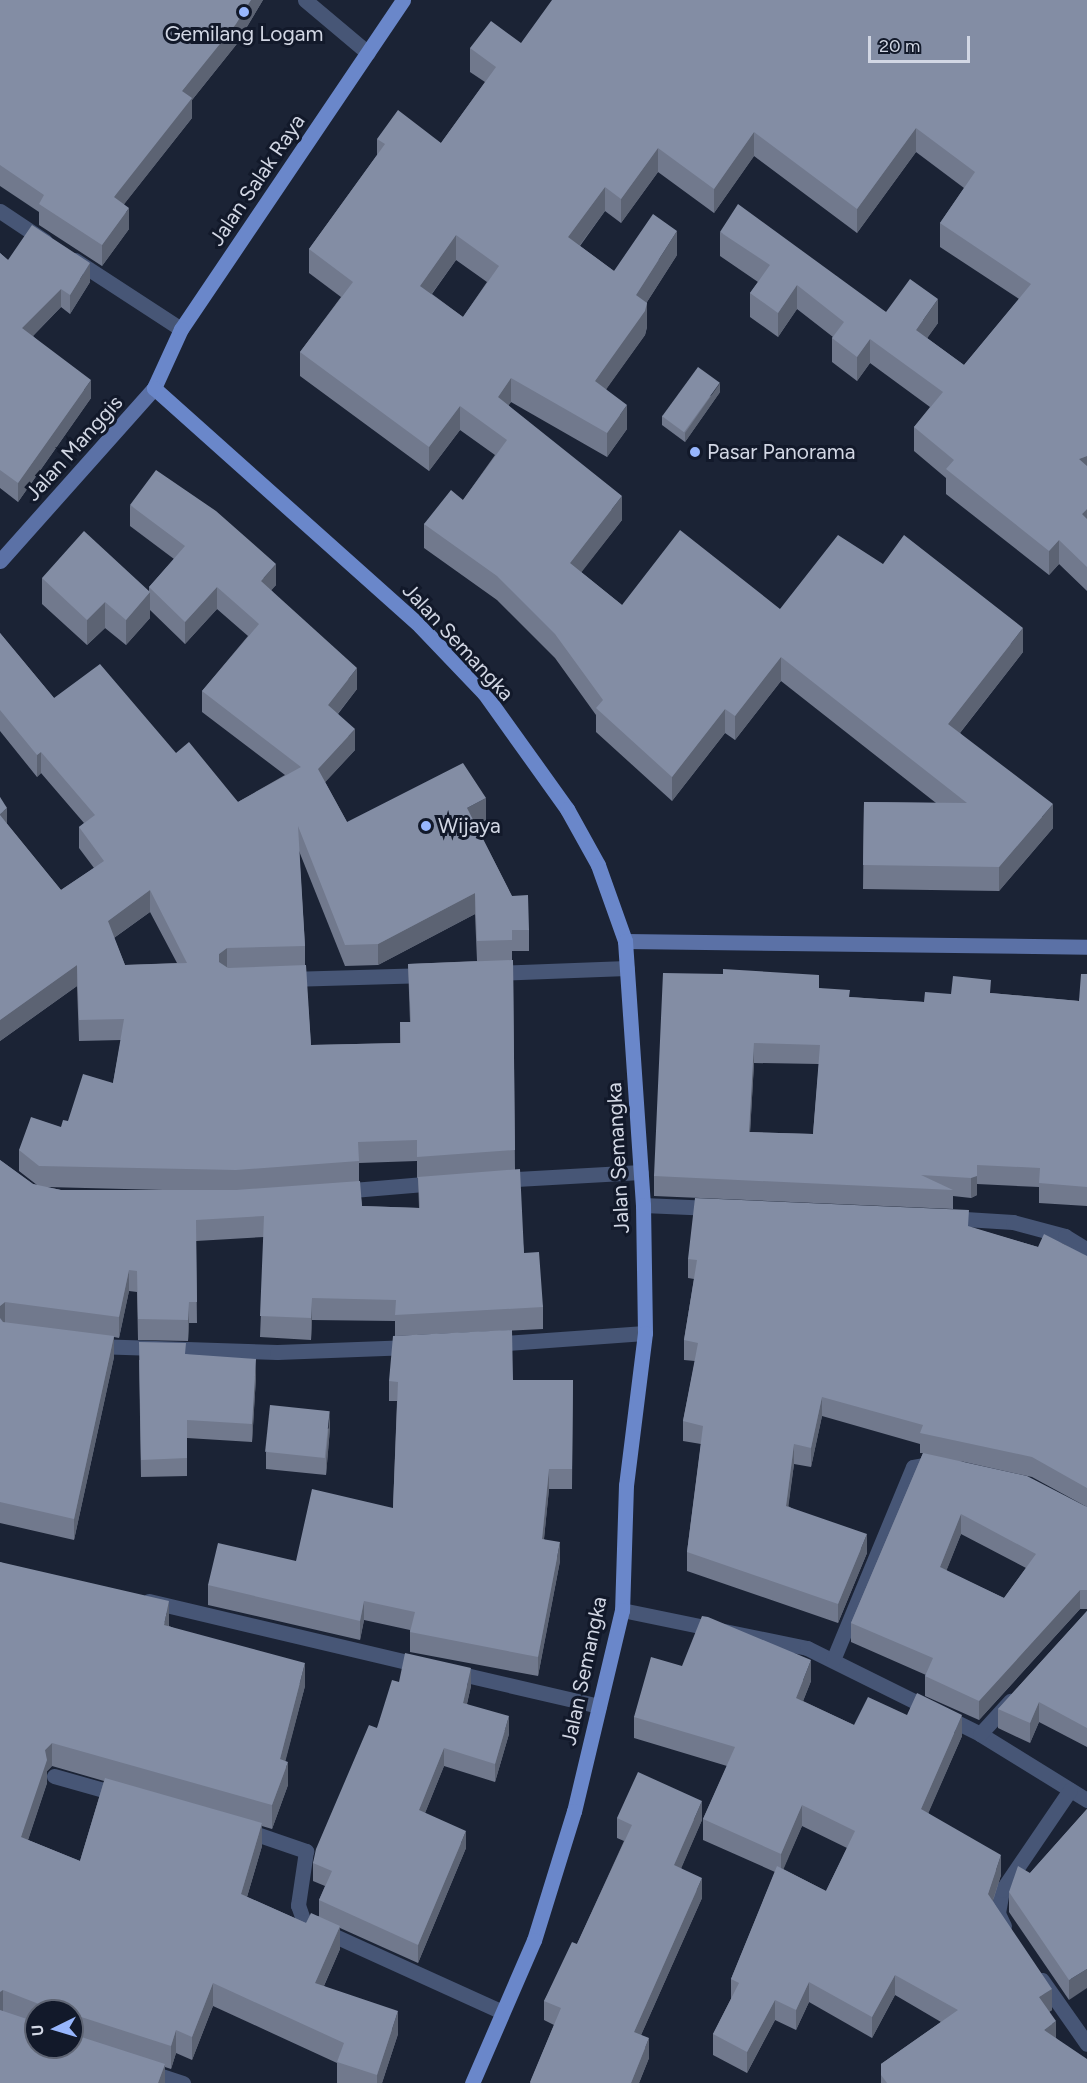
<!DOCTYPE html>
<style>
body{margin:0}
#map{position:relative;width:1087px;height:2083px;overflow:hidden;background:#1b2335;font-family:Figtree,sans-serif}
div>[style]{position:absolute}
[style*='--x']{left:calc(var(--x)*1px);top:calc(var(--y)*1px);width:calc(var(--w)*1px);rotate:calc(var(--a)*1deg)}
.street>*{height:15px;margin:-7.5px;padding:0 7.5px;transform-origin:7.5px;border-radius:7.5px;background:#475676}
.secondary>*{height:15px;margin:-7.5px;padding:0 7.5px;transform-origin:7.5px;border-radius:7.5px;background:#5b71a6}
.primary>*{height:15px;margin:-7.5px;padding:0 7.5px;transform-origin:7.5px;border-radius:7.5px;background:#6a87ca}
.wall>*{inset:0;background:#71798d}
.shaded-wall>*{inset:0;background:#5c6373;transform-origin:0 0}
.building>*{inset:0;background:#838da4;transform-origin:0 0}
.dots>*{width:16px;height:16px;translate:-50% -50%;box-sizing:border-box;border:3px solid #12192a;border-radius:50%}
span{translate:-50% -50%;white-space:nowrap;text-align:center;line-height:1.15;-webkit-text-stroke:6px #12192a;paint-order:stroke}
.poi-label{font-size:21px;color:#d2d7e4}
.left{translate:0 -50%;text-align:left}
.street-label{font-size:21px;color:#d2d7e4}
.north{position:absolute;left:24px;top:1999px;width:60px;height:60px;box-sizing:border-box;background:#12192a;border:2px solid #5f6574;border-radius:50%;rotate:265deg;font-size:16px;font-weight:700;line-height:24px;text-align:center;color:#d2d7e4}
.north::after{content:'';display:block;margin:auto;width:21px;height:27px;background:#97b6fd;clip-path:polygon(50% 0,100% 100%,50% 72%,0 100%)}
.scale{position:absolute;left:868px;top:36px;width:102px;height:27px;box-sizing:border-box;border:3px solid #d2d7e4;border-top:0;padding-left:8px;font-size:18px;line-height:21px;white-space:nowrap;color:#d2d7e4;-webkit-text-stroke:4px #12192a;paint-order:stroke}
</style>
<div id="map">
<div class="street">
<div style="--x:305;--y:0;--w:82;--a:40.1"></div>
<div style="--x:0;--y:211;--w:54;--a:33.7"></div>
<div style="--x:75;--y:260;--w:126;--a:33.1"></div>
<div style="--x:495;--y:973;--w:132;--a:-2.2"></div>
<div style="--x:288;--y:979;--w:141;--a:-1.6"></div>
<div style="--x:499;--y:1180;--w:142;--a:-3.2"></div>
<div style="--x:341;--y:1191;--w:95;--a:-4.8"></div>
<div style="--x:643;--y:1205;--w:69;--a:2.5"></div>
<div style="--x:949;--y:1218;--w:64;--a:3.6"></div>
<div style="--x:1013;--y:1222;--w:54;--a:15.1"></div>
<div style="--x:1065;--y:1236;--w:26;--a:32"></div>
<div style="--x:492;--y:1344;--w:153;--a:-4.1"></div>
<div style="--x:94;--y:1346;--w:183;--a:1.9"></div>
<div style="--x:277;--y:1352;--w:134;--a:-2.1"></div>
<div style="--x:149;--y:1601;--w:282;--a:13.3"></div>
<div style="--x:622;--y:1610;--w:189;--a:11.6"></div>
<div style="--x:807;--y:1648;--w:193;--a:26.4"></div>
<div style="--x:980;--y:1734;--w:126;--a:31.7"></div>
<div style="--x:833;--y:1660;--w:209;--a:-67.5"></div>
<div style="--x:913;--y:1467;--w:23;--a:-10"></div>
<div style="--x:453;--y:1672;--w:150;--a:13.1"></div>
<div style="--x:980;--y:1734;--w:45;--a:-47.7"></div>
<div style="--x:54;--y:1776;--w:70;--a:15.8"></div>
<div style="--x:242;--y:1829;--w:68;--a:19"></div>
<div style="--x:306;--y:1851;--w:55;--a:98.4"></div>
<div style="--x:298;--y:1905;--w:18;--a:71"></div>
<div style="--x:304;--y:1922;--w:217;--a:24.4"></div>
<div style="--x:1004;--y:1926;--w:14;--a:-115"></div>
<div style="--x:998;--y:1913;--w:23;--a:-80"></div>
<div style="--x:1002;--y:1890;--w:121;--a:-55.8"></div>
<div style="--x:1042;--y:1980;--w:78;--a:54.9"></div>
<div style="--x:146;--y:2071;--w:39;--a:18"></div>
</div>
<div class="secondary">
<div style="--x:0;--y:561;--w:232;--a:-48.3"></div>
<div style="--x:625;--y:941;--w:462;--a:0.7"></div>
</div>
<div class="primary">
<div style="--x:403;--y:0;--w:397;--a:124"></div>
<div style="--x:181;--y:329;--w:65;--a:114.6"></div>
<div style="--x:154;--y:388;--w:357;--a:41.8"></div>
<div style="--x:420;--y:626;--w:93;--a:46.3"></div>
<div style="--x:484;--y:693;--w:143;--a:54.4"></div>
<div style="--x:567;--y:809;--w:64;--a:61"></div>
<div style="--x:598;--y:865;--w:81;--a:70.4"></div>
<div style="--x:625;--y:941;--w:265;--a:86.1"></div>
<div style="--x:643;--y:1205;--w:128;--a:89.1"></div>
<div style="--x:645;--y:1333;--w:153;--a:97.1"></div>
<div style="--x:626;--y:1485;--w:125;--a:91.8"></div>
<div style="--x:622;--y:1610;--w:207;--a:103.4"></div>
<div style="--x:574;--y:1811;--w:135;--a:107.2"></div>
<div style="--x:534;--y:1940;--w:156;--a:113.4"></div>
</div>
<div class="wall">
<div style="clip-path:polygon(0 0,263px 0,236px 45px,192px 100px,192px 118px,124px 204px,129px 229px,102px 266px,39px 225px,39px 212px,0 186px)"></div>
<div style="clip-path:polygon(evenodd,1087px 0,1087px 591px,1059px 564px,1049px 575px,946px 494px,946px 478px,914px 451px,914px 427px,930px 407px,870px 363px,857px 381px,832px 362px,832px 338px,833px 337px,797px 309px,778px 337px,750px 317px,750px 293px,758px 282px,720px 256px,720px 232px,886px 312px,938px 323px,927px 338px,964px 365px,1019px 299px,940px 247px,940px 223px,964px 188px,916px 152px,857px 233px,754px 156px,714px 213px,658px 172px,621px 223px,605px 211px,580px 246px,614px 271px,677px 255px,647px 302px,647px 327px,645px 335px,606px 389px,627px 429px,607px 457px,511px 402px,508px 405px,622px 520px,581px 572px,622px 605px,780px 609px,883px 564px,1023px 652px,960px 733px,1053px 828px,999px 891px,863px 889px,864px 802px,936px 803px,781px 681px,735px 740px,725px 733px,672px 801px,596px 732px,596px 715px,555px 658px,497px 600px,424px 548px,424px 524px,463px 500px,495px 455px,460px 430px,429px 471px,300px 376px,300px 352px,341px 297px,309px 273px,309px 249px,377px 155px,377px 139px,441px 143px,485px 82px,470px 72px,470px 48px,1087px 0,456px 260px,487px 282px,463px 317px,432px 294px,456px 260px)"></div>
<div style="clip-path:polygon(0 253px,8px 260px,90px 282px,70px 314px,61px 307px,33px 336px,91px 398px,18px 502px,0 488px)"></div>
<div style="clip-path:polygon(720px 392px,685px 442px,662px 425px,662px 416px)"></div>
<div style="clip-path:polygon(evenodd,130px 505px,276px 585px,271px 590px,357px 689px,338px 714px,355px 750px,325px 782px,347px 822px,486px 820px,476px 825px,529px 930px,529px 951px,512px 951px,512px 960px,513px 960px,515px 1170px,524px 1253px,543px 1307px,543px 1329px,395px 1336px,395px 1321px,312px 1320px,311px 1340px,260px 1337px,264px 1237px,196px 1241px,197px 1323px,189px 1323px,188px 1341px,138px 1340px,137px 1292px,129px 1291px,119px 1338px,114px 1337px,114px 1357px,74px 1540px,0 1523px,0 1160px,33px 1184px,37px 1185px,19px 1171px,19px 1150px,61px 1127px,113px 1083px,121px 1040px,79px 1041px,77px 986px,0 1041px,0 797px,7px 824px,61px 890px,94px 868px,79px 848px,79px 827px,84px 823px,41px 773px,37px 777px,0 731px,0 633px,54px 698px,176px 753px,238px 802px,285px 775px,202px 712px,202px 691px,248px 636px,217px 609px,185px 644px,150px 610px,150px 618px,126px 645px,105px 628px,87px 645px,42px 604px,42px 578px,149px 591px,149px 587px,174px 559px,130px 526px,130px 505px,299px 851px,345px 966px,378px 965px,475px 914px,477px 961px,408px 964px,410px 1022px,400px 1022px,400px 1043px,311px 1045px,305px 965px,305px 946px,299px 851px,130px 505px,150px 912px,177px 963px,125px 965px,114px 938px,150px 912px,130px 505px,417px 1161px,417px 1178px,418px 1178px,419px 1208px,362px 1206px,359px 1181px,359px 1163px,417px 1161px,130px 505px,47px 1187px,163px 1190px,61px 1190px,47px 1187px)"></div>
<div style="clip-path:polygon(evenodd,723px 974px,819px 988px,850px 997px,924px 1002px,951px 994px,991px 993px,1079px 1001px,1087px 974px,1087px 1206px,1039px 1203px,1039px 1187px,977px 1184px,977px 1195px,971px 1198px,953px 1196px,953px 1209px,654px 1196px,654px 1176px,723px 974px,754px 1063px,819px 1064px,813px 1134px,750px 1132px,754px 1063px)"></div>
<div style="clip-path:polygon(evenodd,969px 1227px,1038px 1247px,1087px 1256px,1087px 1507px,1032px 1477px,960px 1461px,1087px 1507px,1087px 1609px,1080px 1609px,979px 1720px,925px 1696px,925px 1676px,926px 1675px,851px 1642px,851px 1623px,923px 1453px,920px 1453px,920px 1444px,822px 1416px,811px 1467px,794px 1464px,788px 1506px,867px 1553px,838px 1623px,687px 1571px,687px 1552px,701px 1444px,683px 1441px,683px 1421px,695px 1361px,684px 1360px,684px 1340px,694px 1279px,688px 1278px,688px 1259px,969px 1227px,961px 1534px,1026px 1568px,1004px 1598px,946px 1571px,961px 1534px)"></div>
<div style="clip-path:polygon(186px 1354px,256px 1377px,252px 1442px,187px 1438px,187px 1476px,141px 1477px,139px 1360px)"></div>
<div style="clip-path:polygon(513px 1380px,573px 1380px,572px 1489px,549px 1489px,544px 1539px,560px 1561px,538px 1676px,410px 1652px,410px 1630px,364px 1620px,360px 1640px,208px 1605px,208px 1585px,296px 1561px,393px 1508px,397px 1401px,389px 1401px,389px 1381px)"></div>
<div style="clip-path:polygon(330px 1428px,326px 1475px,266px 1469px,266px 1452px)"></div>
<div style="clip-path:polygon(evenodd,0 1562px,169px 1624px,169px 1626px,305px 1686px,285px 1761px,288px 1785px,272px 1829px,262px 1826px,262px 1846px,247px 1897px,306px 1923px,319px 1916px,319px 1900px,325px 1886px,313px 1881px,313px 1863px,399px 1682px,471px 1686px,467px 1704px,509px 1734px,495px 1782px,444px 1766px,425px 1813px,466px 1848px,418px 1963px,340px 1928px,340px 1949px,324px 1986px,398px 2034px,382px 2083px,337px 2083px,337px 2063px,213px 2006px,192px 2060px,176px 2053px,171px 2069px,165px 2067px,165px 2083px,0 2083px,0 1562px,52px 1766px,104px 1781px,80px 1861px,28px 1840px,47px 1783px,47px 1771px,52px 1766px,0 1562px,36px 2011px,72px 2011px,36px 2047px,36px 2011px)"></div>
<div style="clip-path:polygon(1087px 1611px,1087px 1747px,1039px 1722px,1030px 1743px,998px 1728px,998px 1709px)"></div>
<div style="clip-path:polygon(evenodd,682px 1666px,811px 1681px,803px 1701px,854px 1725px,907px 1715px,962px 1736px,928px 1813px,1001px 1875px,993px 1901px,1052px 2010px,1049px 2012px,1056px 2038px,1087px 2083px,881px 2083px,881px 2064px,941px 2022px,895px 1995px,872px 2038px,809px 2002px,796px 2030px,775px 2020px,747px 2073px,713px 2055px,713px 2034px,731px 1999px,731px 1979px,775px 1872px,703px 1840px,703px 1819px,727px 1766px,634px 1738px,634px 1717px,682px 1666px,802px 1826px,847px 1848px,826px 1891px,783px 1869px,802px 1826px)"></div>
<div style="clip-path:polygon(1087px 1809px,1069px 2000px,1009px 1912px,1009px 1892px,1030px 1873px)"></div>
<div style="clip-path:polygon(617px 1818px,702px 1820px,681px 1868px,702px 1898px,641px 2035px,649px 2058px,639px 2083px,530px 2083px,554px 2025px,544px 2020px,544px 2001px,577px 1944px,624px 1841px,617px 1838px)"></div>
</div>
<div class="shaded-wall">
<div style="clip-path:polygon(251px 0,263px 0,236px 45px,192px 100px,192px 118px,114px 217px,114px 197px,182px 91px)"></div>
<div style="clip-path:polygon(916px 128px,916px 152px,857px 233px,857px 209px)"></div>
<div style="clip-path:polygon(754px 132px,754px 156px,714px 213px,714px 189px)"></div>
<div style="clip-path:polygon(658px 148px,658px 172px,621px 223px,621px 199px)"></div>
<div style="clip-path:polygon(605px 187px,605px 211px,568px 261px,568px 237px)"></div>
<div style="clip-path:polygon(129px 208px,129px 229px,102px 266px,102px 245px)"></div>
<div style="clip-path:polygon(677px 231px,677px 255px,636px 319px,636px 295px)"></div>
<div style="clip-path:polygon(456px 235px,456px 260px,420px 310px,420px 286px)"></div>
<div style="clip-path:polygon(90px 263px,90px 282px,70px 314px,70px 295px)"></div>
<div style="clip-path:polygon(797px 285px,797px 309px,778px 337px,778px 313px)"></div>
<div style="clip-path:polygon(61px 289px,61px 307px,22px 347px,22px 328px)"></div>
<div style="clip-path:polygon(938px 299px,938px 323px,916px 354px,916px 330px)"></div>
<div style="clip-path:polygon(647px 303px,647px 327px,645px 335px,595px 405px,595px 381px)"></div>
<div style="clip-path:polygon(870px 339px,870px 363px,857px 381px,857px 357px)"></div>
<div style="clip-path:polygon(511px 378px,511px 402px,498px 421px,498px 397px)"></div>
<div style="clip-path:polygon(91px 380px,91px 398px,18px 502px,18px 483px)"></div>
<div style="clip-path:polygon(720px 383px,720px 392px,685px 442px,685px 433px)"></div>
<div style="clip-path:polygon(627px 405px,627px 429px,607px 457px,607px 433px)"></div>
<div style="clip-path:polygon(460px 406px,460px 430px,429px 471px,429px 447px)"></div>
<div style="clip-path:polygon(1087px 456px,1087px 480px,1079px 459px)"></div>
<div style="clip-path:polygon(622px 496px,622px 520px,570px 587px,570px 563px)"></div>
<div style="clip-path:polygon(1087px 509px,1087px 533px,1082px 514px)"></div>
<div style="clip-path:polygon(1059px 540px,1059px 564px,1049px 575px,1049px 551px)"></div>
<div style="clip-path:polygon(276px 564px,276px 585px,261px 602px,261px 581px)"></div>
<div style="clip-path:polygon(217px 587px,217px 609px,185px 644px,185px 622px)"></div>
<div style="clip-path:polygon(150px 592px,150px 618px,126px 645px,126px 620px)"></div>
<div style="clip-path:polygon(105px 602px,105px 628px,87px 645px,87px 620px)"></div>
<div style="clip-path:polygon(1023px 628px,1023px 652px,948px 748px,948px 724px)"></div>
<div style="clip-path:polygon(781px 657px,781px 681px,735px 740px,735px 716px)"></div>
<div style="clip-path:polygon(357px 668px,357px 689px,328px 726px,328px 705px)"></div>
<div style="clip-path:polygon(725px 709px,725px 733px,672px 801px,672px 777px)"></div>
<div style="clip-path:polygon(355px 729px,355px 750px,318px 790px,318px 769px)"></div>
<div style="clip-path:polygon(41px 752px,41px 773px,37px 777px,37px 755px)"></div>
<div style="clip-path:polygon(486px 798px,486px 820px,467px 829px,467px 808px)"></div>
<div style="clip-path:polygon(1053px 804px,1053px 828px,999px 891px,999px 867px)"></div>
<div style="clip-path:polygon(7px 808px,7px 829px,0 835px,0 814px)"></div>
<div style="clip-path:polygon(150px 890px,150px 912px,108px 942px,108px 921px)"></div>
<div style="clip-path:polygon(475px 893px,475px 914px,378px 965px,378px 944px)"></div>
<div style="clip-path:polygon(227px 948px,227px 969px,219px 975px,219px 954px)"></div>
<div style="clip-path:polygon(77px 965px,77px 986px,0 1041px,0 1020px)"></div>
<div style="clip-path:polygon(754px 1043px,754px 1063px,749px 1151px,749px 1132px)"></div>
<div style="clip-path:polygon(977px 1165px,977px 1195px,971px 1198px,971px 1178px)"></div>
<div style="clip-path:polygon(129px 1270px,129px 1291px,119px 1338px,119px 1317px)"></div>
<div style="clip-path:polygon(312px 1298px,312px 1320px,311px 1340px,311px 1318px)"></div>
<div style="clip-path:polygon(5px 1302px,5px 1323px,0 1327px,0 1306px)"></div>
<div style="clip-path:polygon(189px 1302px,189px 1323px,188px 1341px,188px 1320px)"></div>
<div style="clip-path:polygon(114px 1336px,114px 1357px,74px 1540px,74px 1519px)"></div>
<div style="clip-path:polygon(256px 1359px,256px 1377px,252px 1442px,252px 1424px)"></div>
<div style="clip-path:polygon(822px 1397px,822px 1416px,811px 1467px,811px 1448px)"></div>
<div style="clip-path:polygon(330px 1411px,330px 1428px,326px 1475px,326px 1458px)"></div>
<div style="clip-path:polygon(794px 1444px,794px 1464px,786px 1525px,786px 1506px)"></div>
<div style="clip-path:polygon(549px 1469px,549px 1489px,542px 1558px,542px 1539px)"></div>
<div style="clip-path:polygon(961px 1514px,961px 1534px,940px 1587px,940px 1567px)"></div>
<div style="clip-path:polygon(867px 1534px,867px 1553px,838px 1623px,838px 1604px)"></div>
<div style="clip-path:polygon(560px 1542px,560px 1561px,538px 1676px,538px 1657px)"></div>
<div style="clip-path:polygon(1080px 1590px,1080px 1609px,979px 1720px,979px 1701px)"></div>
<div style="clip-path:polygon(169px 1601px,169px 1624px,164px 1648px,164px 1625px)"></div>
<div style="clip-path:polygon(364px 1601px,364px 1620px,360px 1640px,360px 1621px)"></div>
<div style="clip-path:polygon(811px 1660px,811px 1681px,796px 1719px,796px 1698px)"></div>
<div style="clip-path:polygon(305px 1663px,305px 1686px,280px 1782px,280px 1759px)"></div>
<div style="clip-path:polygon(471px 1668px,471px 1686px,463px 1720px,463px 1703px)"></div>
<div style="clip-path:polygon(1039px 1702px,1039px 1722px,1030px 1743px,1030px 1723px)"></div>
<div style="clip-path:polygon(962px 1715px,962px 1736px,921px 1830px,921px 1809px)"></div>
<div style="clip-path:polygon(509px 1716px,509px 1734px,495px 1782px,495px 1764px)"></div>
<div style="clip-path:polygon(52px 1743px,52px 1766px,47px 1771px,47px 1783px,21px 1861px,21px 1837px,45px 1750px)"></div>
<div style="clip-path:polygon(444px 1748px,444px 1766px,419px 1828px,419px 1810px)"></div>
<div style="clip-path:polygon(288px 1762px,288px 1785px,272px 1829px,272px 1805px)"></div>
<div style="clip-path:polygon(702px 1801px,702px 1820px,674px 1885px,674px 1865px)"></div>
<div style="clip-path:polygon(802px 1805px,802px 1826px,781px 1875px,781px 1854px)"></div>
<div style="clip-path:polygon(262px 1823px,262px 1846px,241px 1917px,241px 1894px)"></div>
<div style="clip-path:polygon(466px 1831px,466px 1848px,418px 1963px,418px 1945px)"></div>
<div style="clip-path:polygon(1001px 1855px,1001px 1875px,988px 1915px,988px 1894px)"></div>
<div style="clip-path:polygon(702px 1878px,702px 1898px,634px 2051px,634px 2032px)"></div>
<div style="clip-path:polygon(340px 1926px,340px 1949px,315px 2006px,315px 1983px)"></div>
<div style="clip-path:polygon(1087px 1969px,1087px 1988px,1069px 2000px,1069px 1980px)"></div>
<div style="clip-path:polygon(895px 1975px,895px 1995px,872px 2038px,872px 2017px)"></div>
<div style="clip-path:polygon(809px 1982px,809px 2002px,796px 2030px,796px 2010px)"></div>
<div style="clip-path:polygon(213px 1983px,213px 2006px,192px 2060px,192px 2037px)"></div>
<div style="clip-path:polygon(1052px 1989px,1052px 2010px,1039px 2018px,1039px 1997px)"></div>
<div style="left:3px;top:1990px;width:24px;height:4px;rotate:90deg"></div>
<div style="clip-path:polygon(775px 2000px,775px 2020px,747px 2073px,747px 2052px)"></div>
<div style="clip-path:polygon(398px 2011px,398px 2034px,382px 2083px,377px 2083px,377px 2075px)"></div>
<div style="left:75px;top:2015px;width:23px;height:3px;rotate:90deg"></div>
<div style="clip-path:polygon(1056px 2021px,1056px 2042px,1044px 2030px)"></div>
<div style="clip-path:polygon(176px 2030px,176px 2053px,171px 2069px,171px 2046px)"></div>
<div style="clip-path:polygon(649px 2038px,649px 2058px,639px 2083px,631px 2083px)"></div>
<div style="clip-path:polygon(165px 2064px,165px 2083px,158px 2083px)"></div>
</div>
<div class="building">
<div style="clip-path:polygon(0 0,251px 0,236px 24px,182px 91px,192px 98px,114px 197px,129px 208px,102px 245px,39px 204px,44px 195px,0 165px)"></div>
<div style="clip-path:polygon(evenodd,552px 0,1087px 0,1087px 456px,1079px 459px,1087px 466px,1087px 509px,1082px 514px,1087px 519px,1087px 567px,1059px 540px,1049px 551px,946px 469px,954px 460px,914px 427px,943px 392px,870px 339px,857px 357px,832px 338px,844px 322px,797px 285px,778px 313px,750px 293px,770px 265px,720px 232px,738px 204px,886px 312px,910px 279px,938px 299px,916px 330px,964px 365px,1031px 284px,940px 223px,975px 172px,916px 128px,857px 209px,754px 132px,714px 189px,658px 148px,621px 199px,605px 187px,568px 237px,614px 271px,653px 214px,677px 231px,636px 295px,647px 303px,645px 311px,595px 381px,627px 405px,607px 433px,511px 378px,498px 397px,622px 496px,570px 563px,622px 605px,680px 530px,780px 609px,838px 535px,883px 564px,904px 535px,1023px 628px,948px 724px,1053px 804px,999px 867px,863px 865px,864px 802px,967px 803px,781px 657px,735px 716px,725px 709px,672px 777px,596px 708px,603px 700px,555px 634px,497px 576px,424px 524px,451px 490px,463px 500px,507px 440px,460px 406px,429px 447px,300px 352px,353px 282px,309px 249px,385px 144px,377px 139px,398px 110px,441px 143px,496px 67px,470px 48px,491px 21px,521px 43px,552px 0,456px 235px,499px 266px,463px 317px,420px 286px,456px 235px)"></div>
<div style="clip-path:polygon(32px 225px,90px 263px,70px 295px,61px 289px,22px 328px,91px 380px,18px 483px,0 470px,0 253px,8px 260px)"></div>
<div style="left:698px;top:367px;width:27px;height:61px;rotate:36deg"></div>
<div style="clip-path:polygon(evenodd,156px 470px,216px 511px,276px 564px,261px 581px,357px 668px,328px 705px,355px 729px,318px 769px,347px 822px,463px 763px,486px 798px,467px 808px,512px 896px,528px 895px,529px 930px,512px 930px,512px 940px,477px 941px,475px 893px,378px 944px,345px 945px,298px 826px,305px 946px,227px 948px,219px 954px,219px 962px,228px 968px,306px 965px,311px 1045px,401px 1043px,400px 1022px,411px 1022px,408px 964px,513px 960px,515px 1150px,417px 1157px,417px 1140px,358px 1142px,359px 1161px,236px 1170px,39px 1166px,19px 1150px,31px 1117px,61px 1127px,63px 1120px,68px 1121px,83px 1074px,113px 1083px,124px 1019px,79px 1020px,77px 965px,0 1020px,0 815px,61px 890px,104px 861px,79px 827px,95px 815px,41px 752px,37px 755px,0 710px,0 633px,54px 698px,100px 664px,176px 753px,189px 742px,238px 802px,301px 767px,202px 691px,259px 624px,217px 587px,185px 622px,149px 587px,185px 546px,130px 505px,156px 470px,150px 890px,187px 963px,125px 965px,108px 921px,150px 890px)"></div>
<div style="clip-path:polygon(84px 531px,150px 592px,126px 620px,105px 602px,87px 620px,42px 578px)"></div>
<div style="clip-path:polygon(0 797px,7px 808px,0 814px)"></div>
<div style="clip-path:polygon(evenodd,723px 969px,819px 975px,819px 988px,850px 990px,849px 997px,924px 1002px,925px 992px,951px 994px,953px 976px,991px 980px,990px 993px,1079px 1001px,1081px 974px,1087px 974px,1087px 1187px,1039px 1183px,1040px 1168px,977px 1165px,977px 1176px,971px 1178px,921px 1175px,953px 1190px,654px 1176px,663px 973px,723px 974px,723px 969px,754px 1043px,820px 1045px,813px 1134px,749px 1132px,754px 1043px)"></div>
<div style="clip-path:polygon(0 1160px,33px 1184px,61px 1190px,236px 1190px,360px 1181px,362px 1206px,420px 1208px,418px 1177px,520px 1169px,524px 1253px,539px 1252px,543px 1307px,395px 1315px,396px 1300px,312px 1298px,311px 1318px,260px 1316px,264px 1216px,196px 1220px,197px 1302px,189px 1302px,188px 1320px,138px 1319px,137px 1271px,129px 1270px,119px 1317px,5px 1302px,0 1306px)"></div>
<div style="clip-path:polygon(695px 1198px,969px 1210px,968px 1226px,1038px 1247px,1044px 1234px,1087px 1256px,1087px 1488px,1032px 1457px,920px 1433px,923px 1425px,822px 1397px,811px 1448px,794px 1444px,786px 1506px,867px 1534px,838px 1604px,687px 1552px,703px 1426px,683px 1421px,698px 1343px,684px 1340px,697px 1260px,688px 1259px)"></div>
<div style="clip-path:polygon(0 1318px,3px 1322px,114px 1336px,74px 1519px,0 1502px)"></div>
<div style="clip-path:polygon(512px 1330px,513px 1380px,573px 1380px,572px 1469px,549px 1469px,542px 1539px,560px 1542px,538px 1657px,410px 1632px,415px 1612px,364px 1601px,360px 1621px,208px 1585px,218px 1543px,296px 1561px,312px 1489px,393px 1508px,398px 1382px,389px 1381px,393px 1336px)"></div>
<div style="clip-path:polygon(139px 1342px,186px 1343px,185px 1354px,256px 1359px,252px 1424px,187px 1420px,187px 1458px,141px 1460px)"></div>
<div style="left:270px;top:1405px;width:60px;height:47px;rotate:6deg"></div>
<div style="clip-path:polygon(evenodd,923px 1453px,1027px 1476px,1087px 1507px,1087px 1590px,1080px 1590px,979px 1701px,925px 1676px,933px 1658px,851px 1623px,923px 1453px,961px 1514px,1036px 1554px,1004px 1598px,940px 1567px,961px 1514px)"></div>
<div style="clip-path:polygon(0 1562px,169px 1601px,164px 1625px,305px 1663px,280px 1759px,288px 1762px,272px 1805px,52px 1743px,45px 1750px,47px 1760px,21px 1837px,80px 1861px,105px 1778px,262px 1823px,241px 1894px,306px 1923px,311px 1913px,340px 1926px,315px 1983px,398px 2011px,377px 2075px,337px 2062px,344px 2043px,213px 1983px,192px 2037px,176px 2030px,171px 2046px,75px 2015px,72px 2016px,72px 2011px,44px 2011px,44px 2006px,3px 1990px,0 1992px)"></div>
<div style="clip-path:polygon(1087px 1611px,1087px 1728px,1039px 1702px,1030px 1723px,998px 1709px)"></div>
<div style="clip-path:polygon(702px 1616px,708px 1617px,811px 1660px,796px 1698px,854px 1725px,868px 1697px,907px 1715px,917px 1693px,962px 1715px,921px 1809px,1001px 1855px,988px 1894px,1052px 1989px,1039px 1997px,1056px 2021px,1044px 2030px,1087px 2059px,1087px 2083px,887px 2083px,881px 2075px,881px 2064px,958px 2010px,895px 1975px,872px 2017px,809px 1982px,796px 2010px,775px 2000px,747px 2052px,713px 2034px,739px 1983px,731px 1979px,777px 1866px,826px 1891px,855px 1831px,802px 1805px,781px 1854px,703px 1819px,735px 1747px,634px 1717px,651px 1657px,682px 1666px)"></div>
<div style="clip-path:polygon(405px 1653px,471px 1668px,463px 1703px,509px 1716px,495px 1764px,444px 1748px,419px 1810px,466px 1831px,418px 1945px,319px 1900px,332px 1871px,313px 1863px,316px 1849px,369px 1725px,377px 1728px,392px 1680px,399px 1682px)"></div>
<div style="clip-path:polygon(638px 1772px,702px 1801px,674px 1865px,702px 1878px,634px 2032px,649px 2038px,631px 2083px,531px 2083px,530px 2082px,561px 2008px,544px 2001px,572px 1942px,577px 1944px,632px 1825px,617px 1818px)"></div>
<div style="clip-path:polygon(1087px 1809px,1087px 1969px,1069px 1980px,1009px 1892px,1018px 1866px,1030px 1873px)"></div>
<div style="clip-path:polygon(0 2010px,33px 2021px,36px 2020px,36px 2047px,72px 2047px,72px 2034px,165px 2064px,158px 2083px,0 2083px)"></div>
</div>
<div class="dots">
<div style="left:244px;top:12px;background:#97b6fd"></div>
<div style="left:695px;top:452px;background:#97b6fd"></div>
<div style="left:426px;top:826px;background:#97b6fd"></div>
</div>
<div class="poi-label">
<span style="left:244px;top:34px">Gemilang Logam</span>
<span class="left" style="left:707px;top:452px">Pasar Panorama</span>
<span class="left" style="left:438px;top:826px">Wijaya</span>
</div>
<div class="street-label">
<span style="left:257px;top:180px;rotate:-56deg">Jalan Salak Raya</span>
<span style="left:74px;top:448px;rotate:-48deg">Jalan Manggis</span>
<span style="left:458px;top:642px;rotate:47deg">Jalan Semangka</span>
<span style="left:618px;top:1158px;rotate:-93deg">Jalan Semangka</span>
<span style="left:584px;top:1671px;rotate:-78deg">Jalan Semangka</span>
</div>
<div class="north">U</div>
<div class="scale">20 m</div>
</div>
